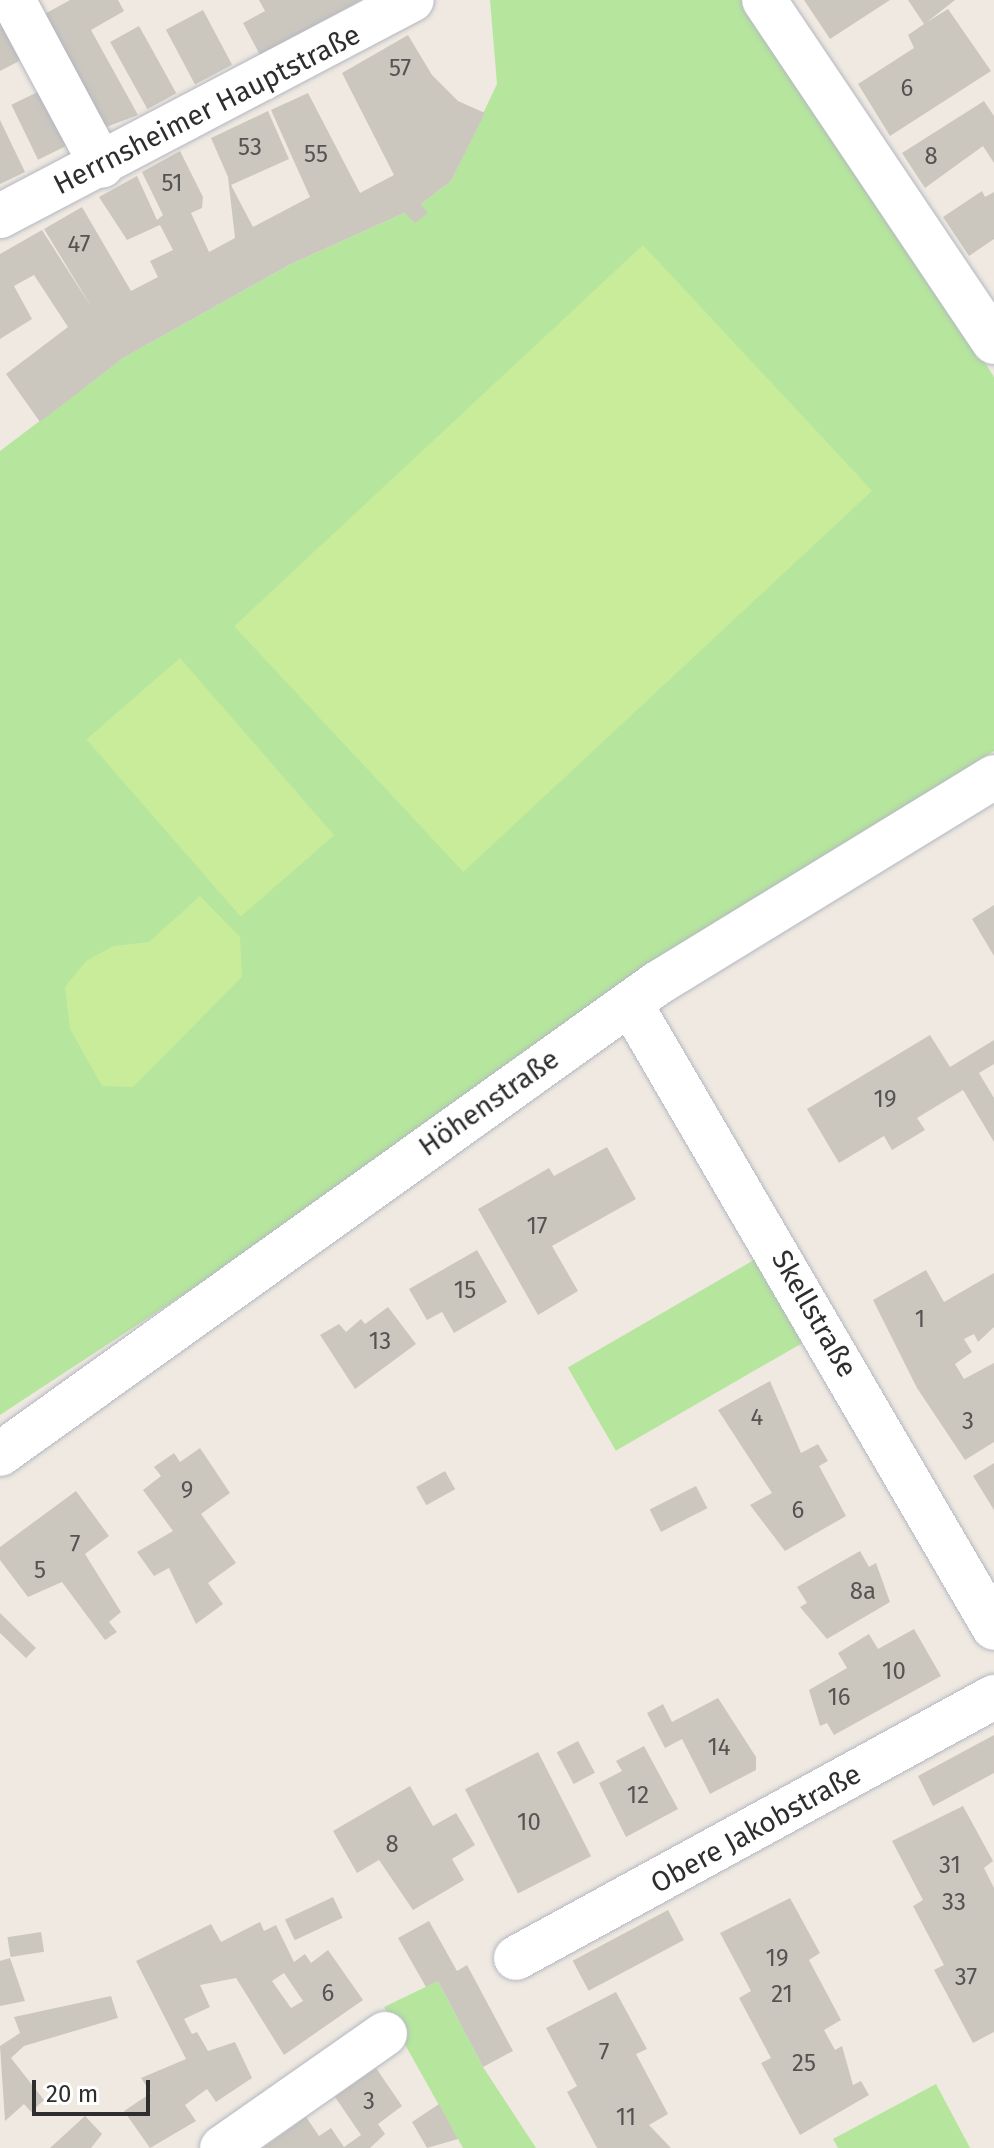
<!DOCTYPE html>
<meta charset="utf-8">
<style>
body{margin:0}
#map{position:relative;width:994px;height:2148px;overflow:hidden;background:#efe9e1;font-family:"Fira Sans",sans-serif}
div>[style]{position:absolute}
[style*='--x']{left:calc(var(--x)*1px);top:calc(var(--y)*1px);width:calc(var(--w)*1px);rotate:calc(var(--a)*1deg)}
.green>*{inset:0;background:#b6e59e;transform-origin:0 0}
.pitch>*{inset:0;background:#c9ec9a;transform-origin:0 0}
.building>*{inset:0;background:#cbc7bf;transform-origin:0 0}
.roads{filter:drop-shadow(0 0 2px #b4b7c1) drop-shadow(0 0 2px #b4b7c1)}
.street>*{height:44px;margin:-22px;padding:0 22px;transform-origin:22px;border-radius:22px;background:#fff}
.secondary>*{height:44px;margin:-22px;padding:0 22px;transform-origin:22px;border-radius:22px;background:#fff}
span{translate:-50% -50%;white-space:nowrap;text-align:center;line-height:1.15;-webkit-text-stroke:8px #fff;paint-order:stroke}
.number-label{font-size:24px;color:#555452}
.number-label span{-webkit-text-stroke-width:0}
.street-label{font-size:28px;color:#2e2e2e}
.scale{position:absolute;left:32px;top:2080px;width:118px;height:36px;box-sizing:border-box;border:4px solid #2e2e2e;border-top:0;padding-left:10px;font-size:24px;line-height:28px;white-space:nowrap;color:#2e2e2e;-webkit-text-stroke:6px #fff;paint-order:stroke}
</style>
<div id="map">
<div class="green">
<div style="clip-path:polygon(490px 0,742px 0,962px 326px,994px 377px,994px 751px,651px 963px,236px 1260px,0 1415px,0 451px,123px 358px,291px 264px,404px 213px,415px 222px,427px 213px,421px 204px,451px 181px,497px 84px)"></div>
<div style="left:754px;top:1260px;width:96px;height:215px;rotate:60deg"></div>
<div style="clip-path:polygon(438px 1981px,483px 2067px,536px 2148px,463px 2148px,384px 2007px)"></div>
<div style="clip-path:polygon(936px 2084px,970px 2148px,838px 2148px,833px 2139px)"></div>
</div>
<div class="pitch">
<div style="left:643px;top:245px;width:336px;height:559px;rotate:47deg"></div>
<div style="left:180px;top:658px;width:235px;height:124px;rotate:49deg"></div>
<div style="clip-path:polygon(200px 896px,240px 937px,242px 977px,133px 1087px,102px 1086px,70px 1029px,65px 987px,86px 961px,113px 946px,149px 942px)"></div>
</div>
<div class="building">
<div style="clip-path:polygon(70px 0,118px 0,124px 11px,91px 30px,138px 115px,101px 129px,41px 16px)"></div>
<div style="clip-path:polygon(259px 0,361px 0,260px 55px,243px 23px,265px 11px)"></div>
<div style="clip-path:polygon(804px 0,890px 0,830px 39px)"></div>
<div style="clip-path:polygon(908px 0,955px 0,927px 22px,948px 9px,991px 71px,890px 136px,858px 84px,914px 48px,908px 35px,924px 24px)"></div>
<div style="left:203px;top:10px;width:62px;height:42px;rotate:62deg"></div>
<div style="clip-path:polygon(0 17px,23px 59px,0 71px)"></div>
<div style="left:139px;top:26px;width:77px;height:33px;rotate:61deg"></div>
<div style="clip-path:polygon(408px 35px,432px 75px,458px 101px,485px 113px,451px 181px,421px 204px,428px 213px,415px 223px,404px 213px,291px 264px,123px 358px,40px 422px,6px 374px,68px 327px,34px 275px,14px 286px,32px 319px,0 339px,0 254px,42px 230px,94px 311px,44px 229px,82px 207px,131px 291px,158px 277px,150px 261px,173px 250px,160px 225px,127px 240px,99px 197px,137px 176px,157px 220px,163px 215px,142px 172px,180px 151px,203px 197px,202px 208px,191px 213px,209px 252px,235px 238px,228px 177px,211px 138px,268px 111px,289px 159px,231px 185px,253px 227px,310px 197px,271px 110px,308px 93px,360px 193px,394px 175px,342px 73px)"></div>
<div style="left:50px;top:86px;width:61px;height:43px;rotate:64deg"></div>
<div style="clip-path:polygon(984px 101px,994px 116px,994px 163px,983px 146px,925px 188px,902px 153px)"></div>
<div style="clip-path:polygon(0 120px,25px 172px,0 184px)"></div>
<div style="clip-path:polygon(982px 191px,985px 197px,994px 192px,994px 239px,969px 256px,943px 217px)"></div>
<div style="clip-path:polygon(994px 905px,994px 956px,972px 919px)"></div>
<div style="clip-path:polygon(930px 1035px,950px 1067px,994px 1040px,994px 1064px,979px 1073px,994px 1098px,994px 1142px,963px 1090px,917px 1118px,925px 1130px,892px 1150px,884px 1136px,839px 1163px,807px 1109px)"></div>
<div style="clip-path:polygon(607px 1147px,636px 1199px,552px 1246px,578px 1291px,538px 1315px,478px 1209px,549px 1168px,554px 1176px)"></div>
<div style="clip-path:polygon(477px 1250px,507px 1302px,454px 1333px,442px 1312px,427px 1320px,409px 1289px)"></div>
<div style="clip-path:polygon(926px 1270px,944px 1302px,994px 1273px,994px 1327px,978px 1342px,974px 1334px,964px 1339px,972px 1352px,955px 1364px,964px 1379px,994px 1363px,994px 1442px,965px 1460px,917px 1388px,873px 1300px)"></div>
<div style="clip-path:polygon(388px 1307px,416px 1344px,355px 1389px,320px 1335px,339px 1324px,346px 1332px,361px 1319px,365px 1324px)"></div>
<div style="clip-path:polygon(770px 1381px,801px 1453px,818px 1444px,828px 1461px,819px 1466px,846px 1516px,785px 1551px,750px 1505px,772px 1493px,718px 1410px)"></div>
<div style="clip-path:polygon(200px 1448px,230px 1493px,201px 1514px,236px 1563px,208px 1583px,223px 1604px,196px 1624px,169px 1568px,154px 1576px,137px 1552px,173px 1531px,143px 1490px,161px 1476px,154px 1467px,174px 1453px,180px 1462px)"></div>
<div style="clip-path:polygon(994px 1463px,994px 1510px,973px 1476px)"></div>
<div style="left:445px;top:1471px;width:21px;height:33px;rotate:61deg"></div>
<div style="left:696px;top:1486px;width:25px;height:52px;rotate:63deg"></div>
<div style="clip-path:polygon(76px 1491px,109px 1536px,85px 1554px,121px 1612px,109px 1622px,117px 1632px,105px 1640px,62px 1582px,28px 1597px,0 1560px,0 1547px)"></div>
<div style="clip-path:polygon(860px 1551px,869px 1567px,876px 1563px,890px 1602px,827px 1639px,800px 1607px,807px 1603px,797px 1587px)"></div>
<div style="clip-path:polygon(0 1613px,36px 1648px,26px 1658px,0 1633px)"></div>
<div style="clip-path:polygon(914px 1629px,941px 1676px,834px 1735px,827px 1723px,820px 1726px,809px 1690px,847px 1668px,838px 1653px,869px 1634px,878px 1649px)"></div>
<div style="clip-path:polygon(718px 1698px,756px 1757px,756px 1770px,710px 1794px,682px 1739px,665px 1748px,647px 1713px,663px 1704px,672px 1722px)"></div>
<div style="clip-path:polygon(994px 1735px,994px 1773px,933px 1806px,918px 1776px)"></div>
<div style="left:578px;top:1741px;width:36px;height:24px;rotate:62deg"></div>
<div style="clip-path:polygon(644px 1746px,678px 1809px,626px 1837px,599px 1783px,622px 1771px,616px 1761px)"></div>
<div style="left:538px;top:1752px;width:117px;height:82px;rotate:63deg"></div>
<div style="clip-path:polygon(410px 1786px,433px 1826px,456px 1813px,475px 1845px,452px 1859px,464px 1880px,413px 1910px,379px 1860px,357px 1873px,333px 1831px)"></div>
<div style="clip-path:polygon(963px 1806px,993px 1861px,984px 1868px,994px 1888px,994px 2032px,973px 2043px,934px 1970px,944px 1965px,913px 1906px,923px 1900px,892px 1841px)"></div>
<div style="left:333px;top:1897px;width:23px;height:53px;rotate:65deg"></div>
<div style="clip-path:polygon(790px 1898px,820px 1953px,809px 1960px,841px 2020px,824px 2030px,835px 2050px,842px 2046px,853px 2085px,861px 2081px,869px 2095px,800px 2135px,761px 2063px,771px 2058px,739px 1998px,751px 1991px,720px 1933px)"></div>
<div style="left:668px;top:1910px;width:34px;height:108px;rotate:62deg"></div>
<div style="clip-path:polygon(429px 1921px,457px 1971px,467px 1965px,513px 2051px,483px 2067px,438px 1981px,426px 1987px,398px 1938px)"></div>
<div style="clip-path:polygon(evenodd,260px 1922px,264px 1931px,276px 1925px,294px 1962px,305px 1954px,311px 1963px,328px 1950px,363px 2000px,284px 2055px,236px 1978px,200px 1985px,210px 2007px,184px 2019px,192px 2034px,197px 2032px,208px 2051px,235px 2042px,252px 2078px,216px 2102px,207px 2089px,185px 2105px,196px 2121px,150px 2148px,124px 2111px,151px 2093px,141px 2078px,186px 2059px,136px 1961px,211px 1924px,221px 1942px,260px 1922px,284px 1973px,303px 2001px,291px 2008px,272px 1981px,284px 1973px)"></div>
<div style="left:41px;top:1932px;width:20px;height:34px;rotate:81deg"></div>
<div style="clip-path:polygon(10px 1958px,25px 2001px,0 2006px,0 1961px)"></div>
<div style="clip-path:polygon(616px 1992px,647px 2049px,636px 2054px,668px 2114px,649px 2125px,671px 2148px,597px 2148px,567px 2092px,577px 2086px,546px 2028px)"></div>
<div style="clip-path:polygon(111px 1996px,118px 2018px,24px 2046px,11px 2058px,44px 2100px,31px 2112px,24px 2104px,5px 2121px,0 2046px,20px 2033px,14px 2017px)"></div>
<div style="clip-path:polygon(376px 2068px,402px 2106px,378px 2124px,385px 2134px,370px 2148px,263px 2148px,306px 2117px,319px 2136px,331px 2128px,344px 2147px,361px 2135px,335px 2097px)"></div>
<div style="clip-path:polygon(439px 2104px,458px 2139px,427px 2148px,412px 2122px)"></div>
<div style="clip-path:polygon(85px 2116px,102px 2134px,91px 2148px,50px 2148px)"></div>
</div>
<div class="roads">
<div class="street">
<div style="--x:13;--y:0;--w:188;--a:61.8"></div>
<div style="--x:764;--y:0;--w:412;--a:56.1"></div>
<div style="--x:630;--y:1003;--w:723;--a:59.78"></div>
<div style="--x:516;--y:1958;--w:545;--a:-28.64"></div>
<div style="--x:222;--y:2148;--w:199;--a:-35"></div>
</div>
<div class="secondary">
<div style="--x:0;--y:216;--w:465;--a:-27.7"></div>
<div style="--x:0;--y:1454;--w:809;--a:-35.6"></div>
<div style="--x:658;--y:983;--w:394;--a:-31.5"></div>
</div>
</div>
<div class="number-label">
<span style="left:400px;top:69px">57</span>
<span style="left:907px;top:89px">6</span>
<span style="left:250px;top:148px">53</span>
<span style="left:316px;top:155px">55</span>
<span style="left:931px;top:157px">8</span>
<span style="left:172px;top:184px">51</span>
<span style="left:79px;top:245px">47</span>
<span style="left:885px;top:1100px">19</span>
<span style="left:537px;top:1227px">17</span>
<span style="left:465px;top:1291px">15</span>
<span style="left:920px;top:1320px">1</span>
<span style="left:380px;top:1342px">13</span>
<span style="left:757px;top:1418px">4</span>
<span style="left:968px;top:1422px">3</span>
<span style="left:187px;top:1491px">9</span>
<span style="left:798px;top:1511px">6</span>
<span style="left:75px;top:1545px">7</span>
<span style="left:40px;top:1571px">5</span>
<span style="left:863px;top:1592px">8a</span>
<span style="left:894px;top:1672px">10</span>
<span style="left:839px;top:1698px">16</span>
<span style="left:719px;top:1748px">14</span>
<span style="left:638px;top:1796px">12</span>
<span style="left:529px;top:1823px">10</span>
<span style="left:392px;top:1845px">8</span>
<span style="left:950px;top:1866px">31</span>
<span style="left:954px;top:1903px">33</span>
<span style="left:777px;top:1959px">19</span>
<span style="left:966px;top:1978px">37</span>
<span style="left:328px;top:1994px">6</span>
<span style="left:782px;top:1995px">21</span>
<span style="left:604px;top:2053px">7</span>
<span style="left:804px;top:2064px">25</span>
<span style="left:369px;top:2102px">3</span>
<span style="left:626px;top:2118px">11</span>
</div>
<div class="street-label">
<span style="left:207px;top:110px;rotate:-27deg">Herrnsheimer Hauptstraße</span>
<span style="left:489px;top:1103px;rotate:-35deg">Höhenstraße</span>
<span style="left:814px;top:1314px;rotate:60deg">Skellstraße</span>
<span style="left:756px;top:1829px;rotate:-29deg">Obere Jakobstraße</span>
</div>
<div class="scale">20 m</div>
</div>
